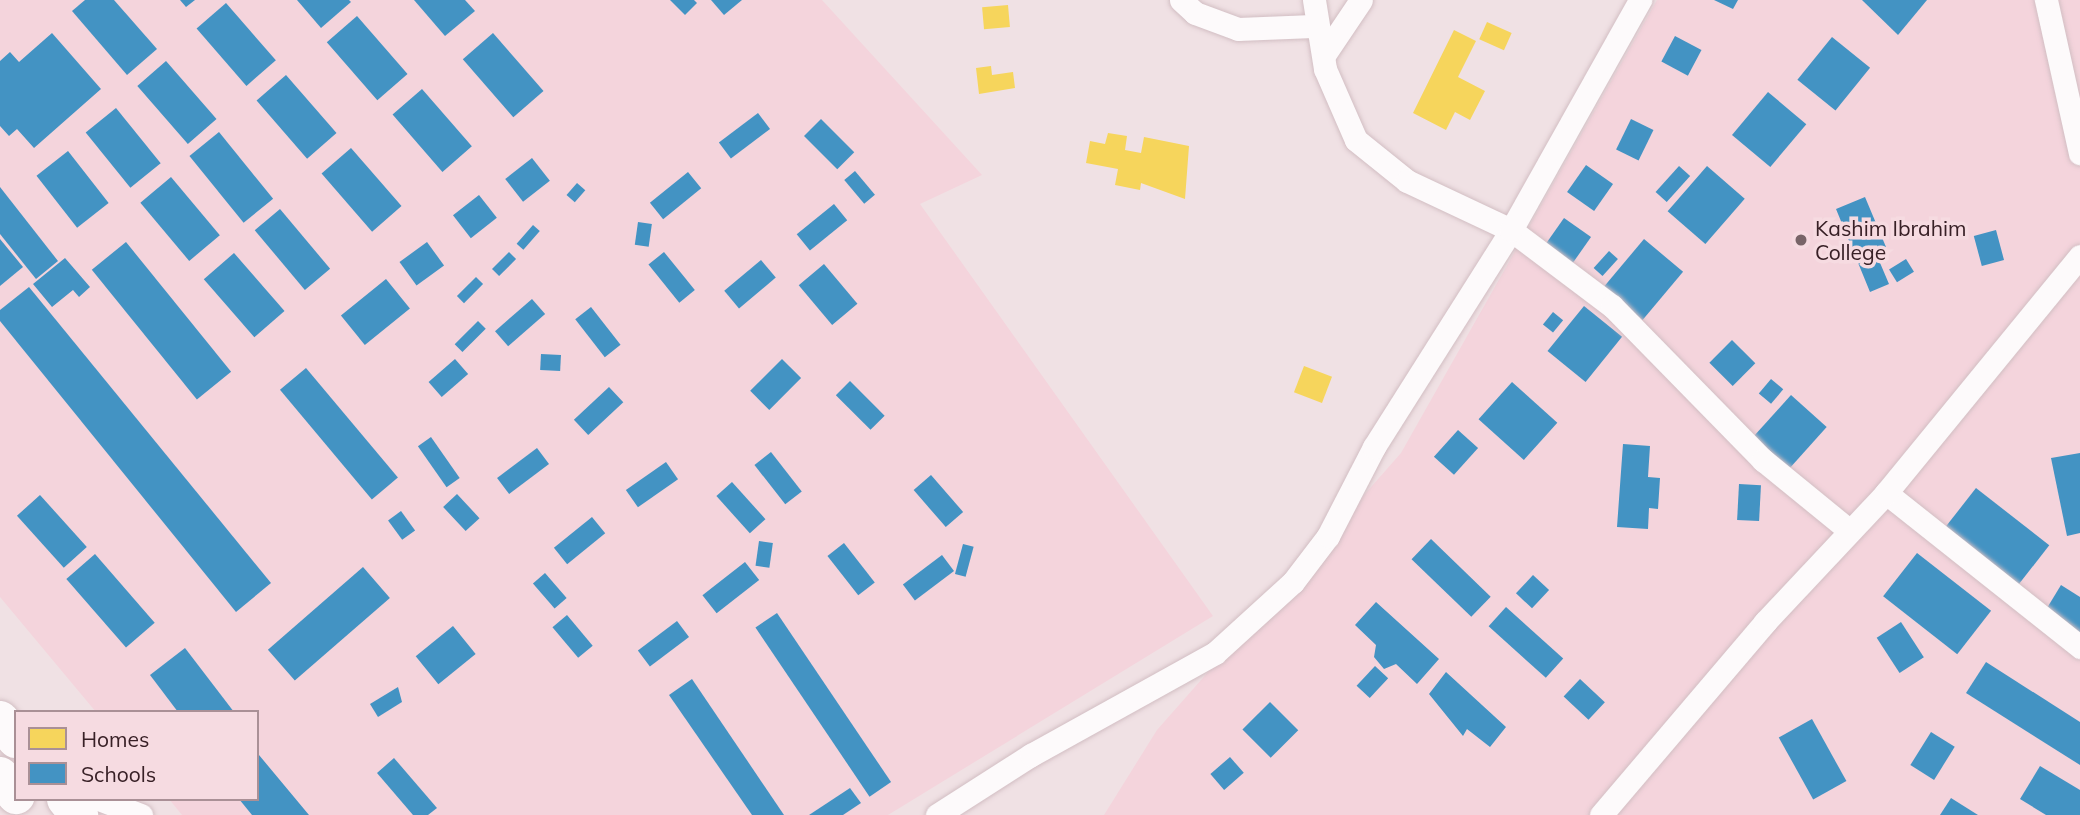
<!DOCTYPE html>
<style>
body{margin:0}
#map{position:relative;width:2080px;height:815px;overflow:hidden;background:#f0e1e4;font-family:Mulish,sans-serif}
div>[style]{position:absolute}
[style*='--x']{left:calc(var(--x)*1px);top:calc(var(--y)*1px);width:calc(var(--w)*1px);rotate:calc(var(--a)*1deg)}
.built>*{inset:0;background:#f4d4dc}
.homes>*{inset:0;background:#f6d55c;transform-origin:0 0}
.schools>*{inset:0;background:#4393c3;transform-origin:0 0}
.roads{filter:drop-shadow(0 0 2px #d2bec3) drop-shadow(0 0 2px #d2bec3)}
.street>*{height:23px;margin:-11.5px;padding:0 11.5px;transform-origin:11.5px;border-radius:11.5px;background:#fdfafb}
.highway>*{height:38px;margin:-19px;padding:0 19px;transform-origin:19px;border-radius:19px;background:#fdfafb}
.dots>*{width:19px;height:19px;translate:-50% -50%;box-sizing:border-box;border:4px solid #f6dbe1;border-radius:50%}
span{translate:-50% -50%;white-space:nowrap;text-align:center;line-height:1.15;-webkit-text-stroke:7px #f6dbe1;paint-order:stroke}
.poi-label{font-size:21px;color:#382026}
.left{translate:0 -50%;text-align:left}
.legend{position:absolute;left:14px;top:710px;width:245px;height:91px;box-sizing:border-box;background:#f6dbe1;border:2px solid #aa9096;margin:0;padding:9px 12px;list-style:none;font-size:21px;color:#382026}
.legend li{display:flex;align-items:center;gap:14px;height:35px}
.legend b{width:35px;border:2px solid #aa9096}
</style>
<div id="map">
<div class="built">
<div style="clip-path:polygon(0 0,822px 0,982px 175px,920px 204px,1213px 616px,888px 815px,182px 815px,169px 799px,257px 799px,257px 712px,96px 712px,0 597px)"></div>
<div style="clip-path:polygon(1657px 0,2080px 0,2080px 815px,1104px 815px,1157px 730px,1401px 453px)"></div>
</div>
<div class="homes">
<div style="left:1008px;top:5px;width:22px;height:26px;rotate:85deg"></div>
<div style="left:1487px;top:22px;width:27px;height:19px;rotate:24deg"></div>
<div style="clip-path:polygon(1454px 30px,1476px 41px,1458px 77px,1485px 91px,1470px 120px,1455px 112px,1446px 130px,1413px 113px)"></div>
<div style="clip-path:polygon(991px 66px,992px 75px,1013px 72px,1015px 88px,979px 94px,976px 68px)"></div>
<div style="clip-path:polygon(1108px 133px,1127px 136px,1125px 150px,1141px 153px,1144px 137px,1189px 146px,1185px 199px,1141px 183px,1140px 190px,1115px 185px,1118px 169px,1086px 163px,1090px 141px,1105px 144px)"></div>
<div style="left:1304px;top:366px;width:30px;height:28px;rotate:21deg"></div>
</div>
<div class="schools">
<div style="clip-path:polygon(85px 0,114px 0,157px 49px,127px 75px,72px 11px)"></div>
<div style="clip-path:polygon(180px 0,195px 0,186px 7px)"></div>
<div style="clip-path:polygon(297px 0,349px 0,351px 2px,321px 28px)"></div>
<div style="clip-path:polygon(414px 0,465px 0,475px 11px,445px 36px)"></div>
<div style="clip-path:polygon(670px 0,694px 0,697px 3px,685px 15px)"></div>
<div style="clip-path:polygon(711px 0,742px 0,724px 15px)"></div>
<div style="clip-path:polygon(1714px 0,1738px 0,1733px 9px)"></div>
<div style="clip-path:polygon(1862px 0,1927px 0,1898px 35px)"></div>
<div style="left:226px;top:3px;width:76px;height:39px;rotate:49deg"></div>
<div style="left:357px;top:16px;width:77px;height:40px;rotate:49deg"></div>
<div style="clip-path:polygon(52px 33px,101px 89px,34px 148px,17px 129px,9px 136px,0 126px,0 61px,10px 52px,19px 62px)"></div>
<div style="left:493px;top:33px;width:77px;height:40px;rotate:49deg"></div>
<div style="left:1675px;top:36px;width:30px;height:29px;rotate:28deg"></div>
<div style="left:1832px;top:37px;width:49px;height:55px;rotate:39deg"></div>
<div style="left:166px;top:61px;width:77px;height:38px;rotate:49deg"></div>
<div style="left:286px;top:75px;width:77px;height:39px;rotate:49deg"></div>
<div style="left:422px;top:89px;width:76px;height:39px;rotate:49deg"></div>
<div style="left:1768px;top:92px;width:50px;height:56px;rotate:40deg"></div>
<div style="left:116px;top:108px;width:71px;height:39px;rotate:51deg"></div>
<div style="left:758px;top:113px;width:20px;height:49px;rotate:53deg"></div>
<div style="left:821px;top:119px;width:47px;height:24px;rotate:45deg"></div>
<div style="left:1631px;top:119px;width:25px;height:34px;rotate:26deg"></div>
<div style="left:219px;top:132px;width:86px;height:38px;rotate:51deg"></div>
<div style="left:351px;top:148px;width:77px;height:39px;rotate:49deg"></div>
<div style="left:68px;top:151px;width:66px;height:40px;rotate:52deg"></div>
<div style="left:532px;top:158px;width:29px;height:34px;rotate:52deg"></div>
<div style="left:1586px;top:165px;width:33px;height:33px;rotate:35deg"></div>
<div style="left:1679px;top:166px;width:15px;height:35px;rotate:42deg"></div>
<div style="left:1707px;top:166px;width:50px;height:60px;rotate:41deg"></div>
<div style="left:855px;top:171px;width:31px;height:14px;rotate:50deg"></div>
<div style="left:688px;top:172px;width:21px;height:49px;rotate:51deg"></div>
<div style="left:171px;top:177px;width:76px;height:40px;rotate:50deg"></div>
<div style="left:577px;top:183px;width:11px;height:16px;rotate:41deg"></div>
<div style="clip-path:polygon(0 187px,58px 261px,36px 279px,0 234px)"></div>
<div style="left:479px;top:195px;width:29px;height:33px;rotate:52deg"></div>
<div style="clip-path:polygon(1865px 197px,1886px 247px,1875px 251px,1889px 284px,1870px 292px,1836px 209px)"></div>
<div style="left:834px;top:204px;width:21px;height:48px;rotate:51deg"></div>
<div style="left:280px;top:209px;width:78px;height:33px;rotate:50deg"></div>
<div style="left:1564px;top:218px;width:33px;height:34px;rotate:35deg"></div>
<div style="left:638px;top:222px;width:14px;height:23px;rotate:8deg"></div>
<div style="left:533px;top:225px;width:9px;height:25px;rotate:41deg"></div>
<div style="left:1996px;top:230px;width:31px;height:23px;rotate:75deg"></div>
<div style="clip-path:polygon(0 239px,23px 267px,0 286px)"></div>
<div style="left:1644px;top:239px;width:51px;height:63px;rotate:40deg"></div>
<div style="left:126px;top:242px;width:167px;height:44px;rotate:51deg"></div>
<div style="left:427px;top:242px;width:29px;height:34px;rotate:54deg"></div>
<div style="left:1609px;top:251px;width:12px;height:23px;rotate:42deg"></div>
<div style="left:509px;top:252px;width:10px;height:24px;rotate:45deg"></div>
<div style="left:664px;top:252px;width:49px;height:20px;rotate:51deg"></div>
<div style="left:234px;top:253px;width:77px;height:40px;rotate:49deg"></div>
<div style="clip-path:polygon(65px 258px,90px 287px,79px 297px,73px 290px,52px 307px,33px 284px)"></div>
<div style="left:1906px;top:259px;width:15px;height:20px;rotate:58deg"></div>
<div style="left:761px;top:260px;width:23px;height:48px;rotate:50deg"></div>
<div style="left:824px;top:264px;width:52px;height:33px;rotate:50deg"></div>
<div style="left:476px;top:277px;width:10px;height:27px;rotate:45deg"></div>
<div style="left:386px;top:279px;width:38px;height:58px;rotate:51deg"></div>
<div style="clip-path:polygon(29px 287px,271px 583px,236px 612px,0 321px,0 310px)"></div>
<div style="left:532px;top:299px;width:20px;height:49px;rotate:49deg"></div>
<div style="left:1584px;top:306px;width:49px;height:58px;rotate:39deg"></div>
<div style="left:591px;top:307px;width:48px;height:20px;rotate:52deg"></div>
<div style="left:1553px;top:312px;width:13px;height:16px;rotate:39deg"></div>
<div style="left:478px;top:321px;width:11px;height:33px;rotate:45deg"></div>
<div style="left:1732px;top:340px;width:33px;height:32px;rotate:45deg"></div>
<div style="left:541px;top:354px;width:20px;height:16px;rotate:3deg"></div>
<div style="left:455px;top:359px;width:20px;height:35px;rotate:49deg"></div>
<div style="left:782px;top:359px;width:27px;height:45px;rotate:45deg"></div>
<div style="left:306px;top:368px;width:143px;height:34px;rotate:50deg"></div>
<div style="left:1771px;top:379px;width:16px;height:19px;rotate:40deg"></div>
<div style="left:850px;top:381px;width:49px;height:20px;rotate:45deg"></div>
<div style="left:1512px;top:382px;width:61px;height:50px;rotate:42deg"></div>
<div style="left:609px;top:387px;width:21px;height:48px;rotate:47deg"></div>
<div style="left:1791px;top:395px;width:48px;height:59px;rotate:42deg"></div>
<div style="left:1458px;top:430px;width:27px;height:36px;rotate:42deg"></div>
<div style="left:431px;top:437px;width:50px;height:16px;rotate:55deg"></div>
<div style="clip-path:polygon(1623px 444px,1650px 446px,1648px 477px,1660px 478px,1658px 509px,1649px 508px,1648px 529px,1617px 527px)"></div>
<div style="left:537px;top:448px;width:20px;height:50px;rotate:53deg"></div>
<div style="left:771px;top:452px;width:50px;height:21px;rotate:52deg"></div>
<div style="clip-path:polygon(2080px 453px,2080px 533px,2067px 536px,2051px 458px)"></div>
<div style="left:666px;top:462px;width:21px;height:49px;rotate:55deg"></div>
<div style="left:931px;top:475px;width:49px;height:23px;rotate:49deg"></div>
<div style="left:732px;top:482px;width:50px;height:21px;rotate:48deg"></div>
<div style="left:1739px;top:484px;width:22px;height:36px;rotate:3deg"></div>
<div style="left:1976px;top:488px;width:93px;height:55px;rotate:38deg"></div>
<div style="left:457px;top:494px;width:33px;height:19px;rotate:47deg"></div>
<div style="left:40px;top:495px;width:70px;height:31px;rotate:48deg"></div>
<div style="left:401px;top:511px;width:24px;height:16px;rotate:54deg"></div>
<div style="left:592px;top:517px;width:21px;height:49px;rotate:51deg"></div>
<div style="left:1431px;top:539px;width:83px;height:28px;rotate:44deg"></div>
<div style="left:759px;top:541px;width:14px;height:25px;rotate:8deg"></div>
<div style="left:844px;top:543px;width:50px;height:21px;rotate:52deg"></div>
<div style="left:963px;top:544px;width:11px;height:31px;rotate:15deg"></div>
<div style="left:1917px;top:553px;width:94px;height:55px;rotate:38deg"></div>
<div style="left:95px;top:554px;width:91px;height:38px;rotate:49deg"></div>
<div style="left:942px;top:555px;width:20px;height:49px;rotate:53deg"></div>
<div style="left:745px;top:562px;width:23px;height:54px;rotate:52deg"></div>
<div style="left:363px;top:567px;width:41px;height:126px;rotate:49deg"></div>
<div style="left:545px;top:573px;width:33px;height:16px;rotate:49deg"></div>
<div style="left:1533px;top:575px;width:22px;height:25px;rotate:43deg"></div>
<div style="clip-path:polygon(2061px 585px,2080px 597px,2080px 637px,2044px 613px)"></div>
<div style="clip-path:polygon(1376px 602px,1439px 659px,1417px 684px,1396px 664px,1384px 669px,1374px 657px,1376px 645px,1355px 625px)"></div>
<div style="left:1506px;top:607px;width:77px;height:26px;rotate:42deg"></div>
<div style="left:777px;top:613px;width:204px;height:26px;rotate:56deg"></div>
<div style="left:567px;top:615px;width:40px;height:19px;rotate:50deg"></div>
<div style="left:677px;top:621px;width:20px;height:49px;rotate:53deg"></div>
<div style="left:1901px;top:622px;width:42px;height:29px;rotate:57deg"></div>
<div style="left:453px;top:626px;width:36px;height:48px;rotate:51deg"></div>
<div style="clip-path:polygon(185px 648px,234px 712px,178px 712px,150px 675px)"></div>
<div style="clip-path:polygon(1986px 662px,2080px 722px,2080px 765px,1966px 693px)"></div>
<div style="left:1375px;top:666px;width:18px;height:27px;rotate:43deg"></div>
<div style="clip-path:polygon(1446px 672px,1506px 727px,1490px 747px,1467px 729px,1463px 736px,1429px 694px)"></div>
<div style="clip-path:polygon(692px 679px,784px 815px,752px 815px,669px 695px)"></div>
<div style="left:1580px;top:679px;width:34px;height:24px;rotate:43deg"></div>
<div style="clip-path:polygon(398px 687px,402px 702px,378px 717px,370px 704px)"></div>
<div style="left:1270px;top:702px;width:40px;height:39px;rotate:45deg"></div>
<div style="left:1812px;top:719px;width:71px;height:38px;rotate:61deg"></div>
<div style="left:1931px;top:732px;width:28px;height:39px;rotate:32deg"></div>
<div style="clip-path:polygon(259px 755px,309px 815px,252px 815px,239px 799px,257px 799px)"></div>
<div style="left:1230px;top:757px;width:21px;height:26px;rotate:49deg"></div>
<div style="clip-path:polygon(394px 758px,437px 808px,428px 815px,413px 815px,377px 773px)"></div>
<div style="clip-path:polygon(2040px 766px,2080px 790px,2080px 815px,2046px 815px,2020px 799px)"></div>
<div style="clip-path:polygon(850px 788px,861px 803px,843px 815px,809px 815px)"></div>
<div style="clip-path:polygon(1951px 798px,1978px 815px,1940px 815px)"></div>
</div>
<div class="roads">
<div class="street">
<div style="--x:1181;--y:0;--w:19;--a:43"></div>
<div style="--x:1195;--y:13;--w:46;--a:20.4"></div>
<div style="--x:1238;--y:29;--w:75;--a:-2.3"></div>
<div style="--x:1314;--y:0;--w:70;--a:80.9"></div>
<div style="--x:1325;--y:69;--w:77;--a:66.4"></div>
<div style="--x:1356;--y:140;--w:65;--a:38.8"></div>
<div style="--x:1407;--y:181;--w:115;--a:25.2"></div>
<div style="--x:1511;--y:230;--w:126;--a:37"></div>
<div style="--x:1612;--y:306;--w:216;--a:45.6"></div>
<div style="--x:1763;--y:460;--w:112;--a:39.2"></div>
<div style="--x:2046;--y:0;--w:157;--a:77.5"></div>
<div style="--x:1324;--y:55;--w:66;--a:-56.1"></div>
<div style="--x:1886;--y:493;--w:248;--a:38.4"></div>
<div style="--x:99;--y:799;--w:45;--a:20.9"></div>
<div style="--x:937;--y:815;--w:112;--a:-32.6"></div>
<div style="--x:1031;--y:755;--w:210;--a:-29"></div>
<div style="--x:1215;--y:653;--w:105;--a:-42.3"></div>
<div style="--x:1293;--y:582;--w:58;--a:-52.7"></div>
<div style="--x:1328;--y:536;--w:100;--a:-62.7"></div>
<div style="--x:1374;--y:447;--w:257;--a:-57.7"></div>
<div style="--x:1511;--y:230;--w:264;--a:-60.7"></div>
<div style="--x:1601;--y:815;--w:253;--a:-49.6"></div>
<div style="--x:1765;--y:622;--w:177;--a:-46.8"></div>
<div style="--x:1886;--y:493;--w:306;--a:-50.7"></div>
</div>
<div class="highway">
<div style="--x:0;--y:720;--w:25;--a:50"></div>
<div style="--x:0;--y:776;--w:25;--a:50"></div>
<div style="--x:66;--y:799;--w:21;--a:51"></div>
</div>
</div>
<div class="dots">
<div style="left:1801px;top:240px;background:#786468"></div>
</div>
<div class="poi-label">
<span class="left" style="left:1815px;top:240px">Kashim Ibrahim<br>College</span>
</div>
<ul class="legend">
<li><b style="height:19px;background:#f6d55c"></b>Homes</li>
<li><b style="height:19px;background:#4393c3"></b>Schools</li>
</ul>
</div>
